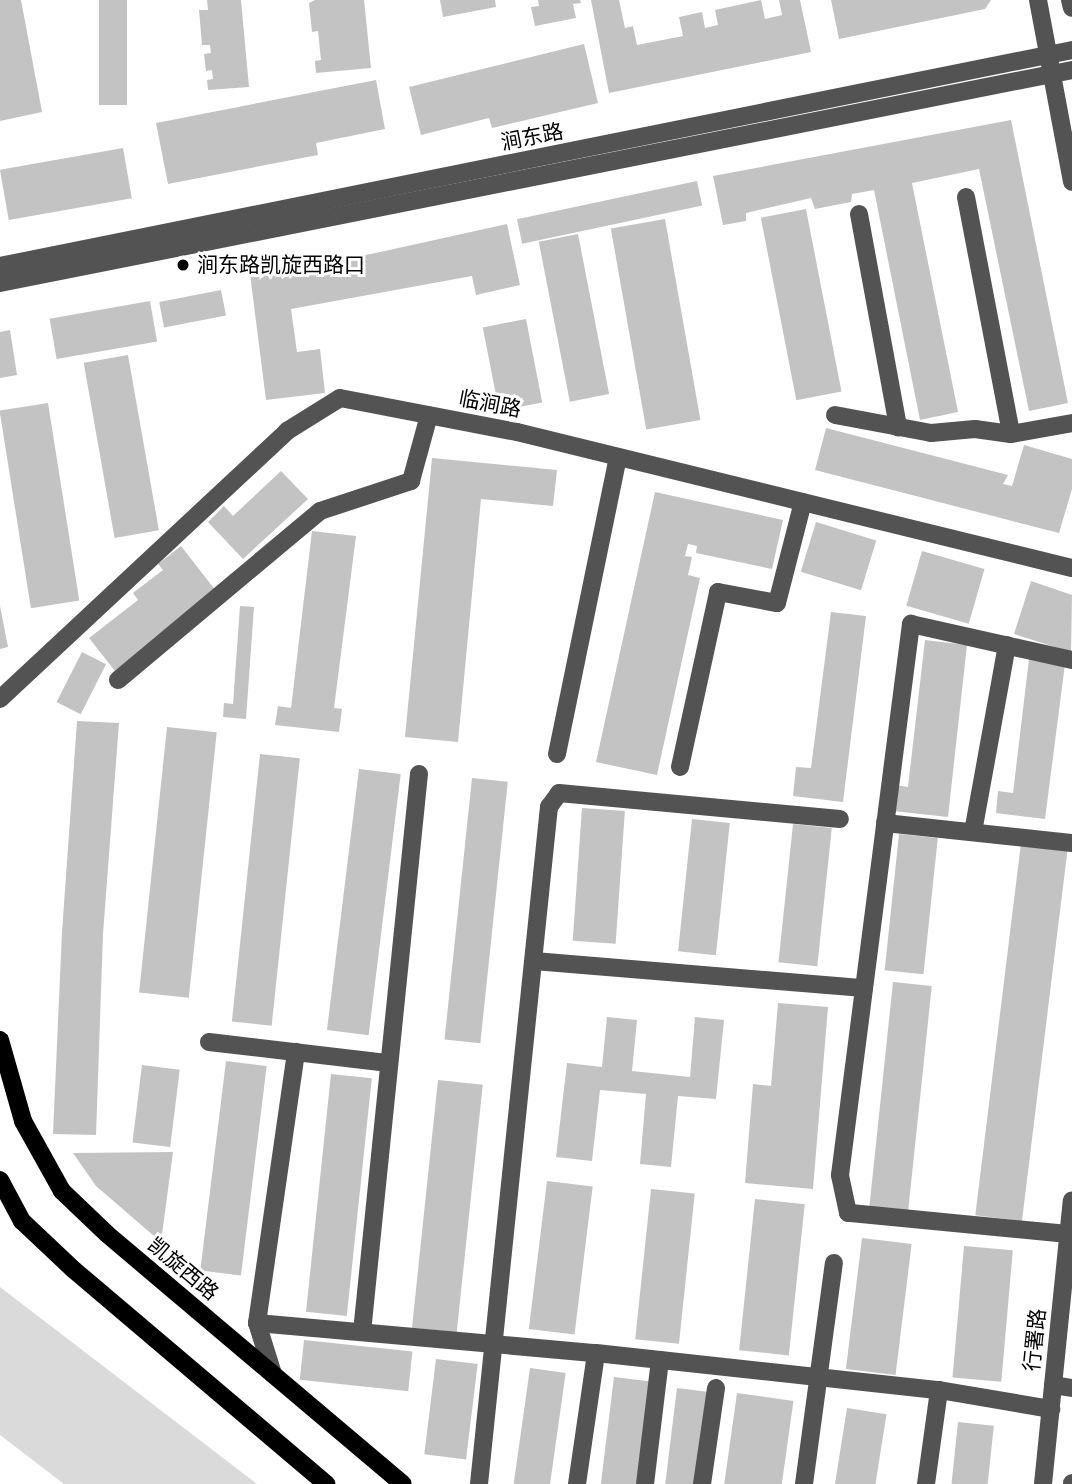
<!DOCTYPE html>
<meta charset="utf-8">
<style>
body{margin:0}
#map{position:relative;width:1072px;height:1484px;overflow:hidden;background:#fff;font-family:"Roboto Condensed","Noto Sans SC",sans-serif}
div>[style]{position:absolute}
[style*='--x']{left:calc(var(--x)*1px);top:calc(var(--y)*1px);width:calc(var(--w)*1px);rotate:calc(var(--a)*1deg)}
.green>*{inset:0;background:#dadada}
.building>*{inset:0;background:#c3c3c3;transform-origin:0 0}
.minor>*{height:18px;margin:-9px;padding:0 9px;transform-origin:9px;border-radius:9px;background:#535353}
.major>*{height:18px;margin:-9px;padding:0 9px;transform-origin:9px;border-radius:9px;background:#000}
.dots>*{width:19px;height:19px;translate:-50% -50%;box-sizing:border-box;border:4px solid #fff;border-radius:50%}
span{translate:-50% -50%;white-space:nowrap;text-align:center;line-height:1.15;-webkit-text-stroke:6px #fff;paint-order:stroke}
.street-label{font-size:21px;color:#000}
.poi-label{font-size:21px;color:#000}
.left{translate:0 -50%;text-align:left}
</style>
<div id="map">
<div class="green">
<div style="clip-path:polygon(0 1287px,257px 1484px,64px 1484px,0 1435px)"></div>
</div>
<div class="building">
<div style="clip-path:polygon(0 0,21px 0,42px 112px,0 121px)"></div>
<div style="left:99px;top:0;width:28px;height:105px"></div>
<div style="clip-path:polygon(207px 0,241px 0,249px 87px,208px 90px,207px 80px,213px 79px,212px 70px,206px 71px,204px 54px,211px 53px,210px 45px,202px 45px,199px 10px,208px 10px)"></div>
<div style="clip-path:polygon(315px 0,364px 0,371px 68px,316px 73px,315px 61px,321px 60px,318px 31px,312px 32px,309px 3px)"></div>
<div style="clip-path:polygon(440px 0,495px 0,496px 7px,443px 17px)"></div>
<div style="clip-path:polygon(538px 0,580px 0,581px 3px,573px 4px,576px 18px,535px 26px,531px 7px,539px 6px)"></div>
<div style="clip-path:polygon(591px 0,619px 0,625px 28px,633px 26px,637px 45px,683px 36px,679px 17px,702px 12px,705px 28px,718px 25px,715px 10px,761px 0,765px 19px,782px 15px,779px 0,800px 0,811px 52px,609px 93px)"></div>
<div style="clip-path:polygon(831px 0,991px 0,985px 9px,839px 39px)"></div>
<div style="clip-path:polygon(584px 44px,598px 103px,492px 128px,489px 118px,421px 135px,409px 87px)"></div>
<div style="clip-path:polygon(376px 80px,385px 129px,316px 143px,318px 155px,168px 184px,156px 123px)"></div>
<div style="clip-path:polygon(1011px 120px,1068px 403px,1029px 411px,979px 169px,912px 183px,958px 412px,920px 420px,874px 190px,852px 194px,851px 202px,815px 209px,811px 198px,746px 213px,746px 221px,723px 225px,713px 176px)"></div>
<div style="left:123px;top:148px;width:51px;height:125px;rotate:80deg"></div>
<div style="left:697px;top:181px;width:25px;height:184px;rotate:78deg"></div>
<div style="left:806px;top:209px;width:186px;height:46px;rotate:79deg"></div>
<div style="left:665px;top:219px;width:204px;height:55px;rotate:80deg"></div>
<div style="clip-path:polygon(507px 224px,520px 285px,476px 295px,472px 276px,291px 309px,297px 352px,320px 349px,325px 393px,266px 400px,250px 274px,371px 254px)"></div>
<div style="left:578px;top:234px;width:163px;height:40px;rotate:79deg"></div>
<div style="left:221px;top:290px;width:26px;height:63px;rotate:79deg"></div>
<div style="left:150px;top:301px;width:41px;height:102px;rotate:80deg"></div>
<div style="left:526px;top:319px;width:85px;height:44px;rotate:79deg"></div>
<div style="clip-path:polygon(10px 330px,17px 375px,0 378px,0 332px)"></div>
<div style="left:128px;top:355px;width:178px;height:45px;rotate:80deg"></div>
<div style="left:48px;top:403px;width:200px;height:49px;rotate:81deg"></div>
<div style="clip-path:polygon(826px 428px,1008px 475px,1003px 484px,1012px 486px,1024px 445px,1072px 459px,1072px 489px,1059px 533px,815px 470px)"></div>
<div style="clip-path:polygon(432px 458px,557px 470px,553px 506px,481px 499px,458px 742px,405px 737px)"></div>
<div style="clip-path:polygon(281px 471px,308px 499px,243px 559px,208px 522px,224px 506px,233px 516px)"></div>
<div style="clip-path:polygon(655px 492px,783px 520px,772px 569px,696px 553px,697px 546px,688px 544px,685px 556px,692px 557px,688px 575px,700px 578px,657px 775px,596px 762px)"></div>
<div style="left:816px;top:522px;width:63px;height:52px;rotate:17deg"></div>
<div style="clip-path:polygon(312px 531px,356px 536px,334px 708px,342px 709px,339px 732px,275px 725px,278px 706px,291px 708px)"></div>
<div style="clip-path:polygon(181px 546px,216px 591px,115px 671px,89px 638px,138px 600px,133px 593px,163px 570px,158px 564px)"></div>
<div style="left:922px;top:551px;width:65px;height:57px;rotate:16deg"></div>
<div style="clip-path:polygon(1031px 581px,1072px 595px,1071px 652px,1014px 634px)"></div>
<div style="clip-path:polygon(0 606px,8px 647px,0 649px)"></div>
<div style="clip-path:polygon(240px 606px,254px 607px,246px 719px,223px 717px,224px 703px,233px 704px)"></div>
<div style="clip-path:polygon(831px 612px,866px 616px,843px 802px,793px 796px,796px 767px,811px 768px)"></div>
<div style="clip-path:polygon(925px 640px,967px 645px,948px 817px,893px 811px,895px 785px,908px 787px)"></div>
<div style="left:82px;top:652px;width:27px;height:56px;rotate:27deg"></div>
<div style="clip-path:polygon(1029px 659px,1065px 664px,1045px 819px,996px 813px,998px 791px,1013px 793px)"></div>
<div style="clip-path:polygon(77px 721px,119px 723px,103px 934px,96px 1135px,53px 1134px,62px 932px)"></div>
<div style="left:167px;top:727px;width:50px;height:267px;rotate:6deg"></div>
<div style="left:260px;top:754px;width:40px;height:269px;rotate:6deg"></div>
<div style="left:359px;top:769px;width:42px;height:263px;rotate:7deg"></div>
<div style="left:472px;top:778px;width:36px;height:263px;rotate:6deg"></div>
<div style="left:582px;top:808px;width:43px;height:133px;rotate:4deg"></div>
<div style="left:692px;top:819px;width:38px;height:133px;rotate:6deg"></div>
<div style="left:793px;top:824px;width:39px;height:139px;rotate:6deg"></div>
<div style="left:899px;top:834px;width:39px;height:137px;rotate:6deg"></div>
<div style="left:1021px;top:843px;width:47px;height:375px;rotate:7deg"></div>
<div style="left:893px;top:982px;width:39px;height:226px;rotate:6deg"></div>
<div style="clip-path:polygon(778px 1003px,828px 1007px,813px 1189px,745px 1183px,753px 1084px,771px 1086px)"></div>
<div style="clip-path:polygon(607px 1017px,637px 1020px,632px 1071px,690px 1077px,695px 1017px,724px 1020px,716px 1099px,678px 1096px,671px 1167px,640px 1164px,646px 1094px,600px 1090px,592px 1161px,556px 1157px,567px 1063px,602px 1067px)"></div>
<div style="left:226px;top:1061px;width:41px;height:211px;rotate:7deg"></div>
<div style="left:142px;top:1065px;width:38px;height:78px;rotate:7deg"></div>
<div style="left:331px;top:1074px;width:41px;height:239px;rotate:6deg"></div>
<div style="left:438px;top:1080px;width:45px;height:249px;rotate:6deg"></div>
<div style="clip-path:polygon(173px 1152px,161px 1242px,96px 1186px,73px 1153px)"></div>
<div style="left:547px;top:1181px;width:46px;height:149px;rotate:7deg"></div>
<div style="left:651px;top:1189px;width:44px;height:151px;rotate:6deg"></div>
<div style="left:755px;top:1199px;width:50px;height:152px;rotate:6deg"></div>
<div style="left:862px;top:1238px;width:50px;height:132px;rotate:7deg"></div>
<div style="left:964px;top:1246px;width:49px;height:132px;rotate:5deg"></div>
<div style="left:304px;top:1340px;width:109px;height:40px;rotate:6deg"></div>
<div style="left:436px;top:1359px;width:42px;height:96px;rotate:7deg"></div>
<div style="left:530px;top:1368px;width:36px;height:117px;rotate:8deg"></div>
<div style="left:614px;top:1377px;width:39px;height:108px;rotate:7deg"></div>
<div style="left:677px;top:1388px;width:32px;height:97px;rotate:7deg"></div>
<div style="left:737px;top:1393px;width:57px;height:92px;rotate:8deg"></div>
<div style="left:847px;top:1408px;width:40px;height:77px;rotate:9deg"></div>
<div style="left:958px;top:1422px;width:36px;height:62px;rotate:6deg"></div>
</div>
<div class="minor">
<div style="--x:1038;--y:0;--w:185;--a:79.4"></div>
<div style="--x:1070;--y:0;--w:8;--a:76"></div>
<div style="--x:966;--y:197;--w:241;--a:79.2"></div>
<div style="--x:859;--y:214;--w:217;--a:79.6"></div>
<div style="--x:0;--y:266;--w:1094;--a:-11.39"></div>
<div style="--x:0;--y:283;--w:1093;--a:-11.24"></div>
<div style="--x:835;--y:415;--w:98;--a:10.6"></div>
<div style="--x:931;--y:433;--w:44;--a:-5.2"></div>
<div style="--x:975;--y:429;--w:36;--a:8"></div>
<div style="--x:1011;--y:434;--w:62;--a:-10.2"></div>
<div style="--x:118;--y:680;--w:263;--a:-39.9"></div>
<div style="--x:320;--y:511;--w:96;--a:-18.2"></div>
<div style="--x:411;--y:481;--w:68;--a:-74.7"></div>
<div style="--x:0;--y:699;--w:393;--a:-43"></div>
<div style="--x:287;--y:431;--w:62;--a:-31.9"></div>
<div style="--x:340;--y:398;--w:180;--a:10.9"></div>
<div style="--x:517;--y:432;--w:571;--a:13.77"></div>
<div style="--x:557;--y:754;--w:303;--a:-78.4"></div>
<div style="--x:680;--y:767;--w:179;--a:-77.7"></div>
<div style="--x:718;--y:592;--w:60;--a:10.6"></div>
<div style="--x:777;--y:603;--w:104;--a:-75.6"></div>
<div style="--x:885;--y:823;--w:188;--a:6.1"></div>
<div style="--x:973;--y:832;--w:190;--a:-79.7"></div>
<div style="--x:534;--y:961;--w:331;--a:4.7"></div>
<div style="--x:209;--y:1042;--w:181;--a:6.7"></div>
<div style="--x:1068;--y:1234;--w:221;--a:-174.5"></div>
<div style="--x:848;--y:1213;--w:39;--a:-102"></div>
<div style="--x:840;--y:1175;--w:556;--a:-82.66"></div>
<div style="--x:911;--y:624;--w:165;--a:12.6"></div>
<div style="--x:257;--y:1323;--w:340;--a:5.1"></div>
<div style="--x:362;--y:1332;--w:561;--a:-84.17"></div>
<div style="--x:273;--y:1374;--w:53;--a:-107.4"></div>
<div style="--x:257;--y:1323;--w:274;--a:-81.8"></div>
<div style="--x:1053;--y:1385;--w:19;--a:9"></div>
<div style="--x:479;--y:1484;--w:681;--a:-84.1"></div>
<div style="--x:549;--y:807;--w:17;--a:-54"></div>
<div style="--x:559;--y:793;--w:282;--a:5.3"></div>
<div style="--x:577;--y:1484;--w:132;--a:-81.7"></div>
<div style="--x:596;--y:1353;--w:345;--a:6.2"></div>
<div style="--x:939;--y:1390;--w:114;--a:9.6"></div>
<div style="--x:645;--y:1484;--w:125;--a:-83.1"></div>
<div style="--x:702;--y:1484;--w:97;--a:-81.7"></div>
<div style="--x:804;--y:1484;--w:223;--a:-82.3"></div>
<div style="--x:926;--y:1484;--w:95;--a:-82.1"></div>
<div style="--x:1043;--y:1484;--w:285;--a:-84.2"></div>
<div style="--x:1072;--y:1484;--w:1;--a:-90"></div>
</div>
<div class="major">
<div style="--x:0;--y:1040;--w:84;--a:74.1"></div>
<div style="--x:23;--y:1121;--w:80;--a:60.9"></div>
<div style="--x:62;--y:1191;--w:62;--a:43.7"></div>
<div style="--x:107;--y:1234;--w:387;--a:40.2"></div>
<div style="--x:0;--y:1180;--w:47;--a:61.8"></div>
<div style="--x:22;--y:1221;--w:71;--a:43.3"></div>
<div style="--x:74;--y:1270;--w:331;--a:40.3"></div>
</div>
<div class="dots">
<div style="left:183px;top:265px;background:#000"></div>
</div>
<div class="street-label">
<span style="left:532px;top:137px;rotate:-11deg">涧东路</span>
<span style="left:490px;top:404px;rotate:11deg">临涧路</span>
<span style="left:183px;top:1269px;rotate:40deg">凯旋西路</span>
<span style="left:1035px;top:1340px;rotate:-84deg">行署路</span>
</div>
<div class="poi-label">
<span class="left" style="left:197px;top:265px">涧东路凯旋西路口</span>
</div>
</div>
